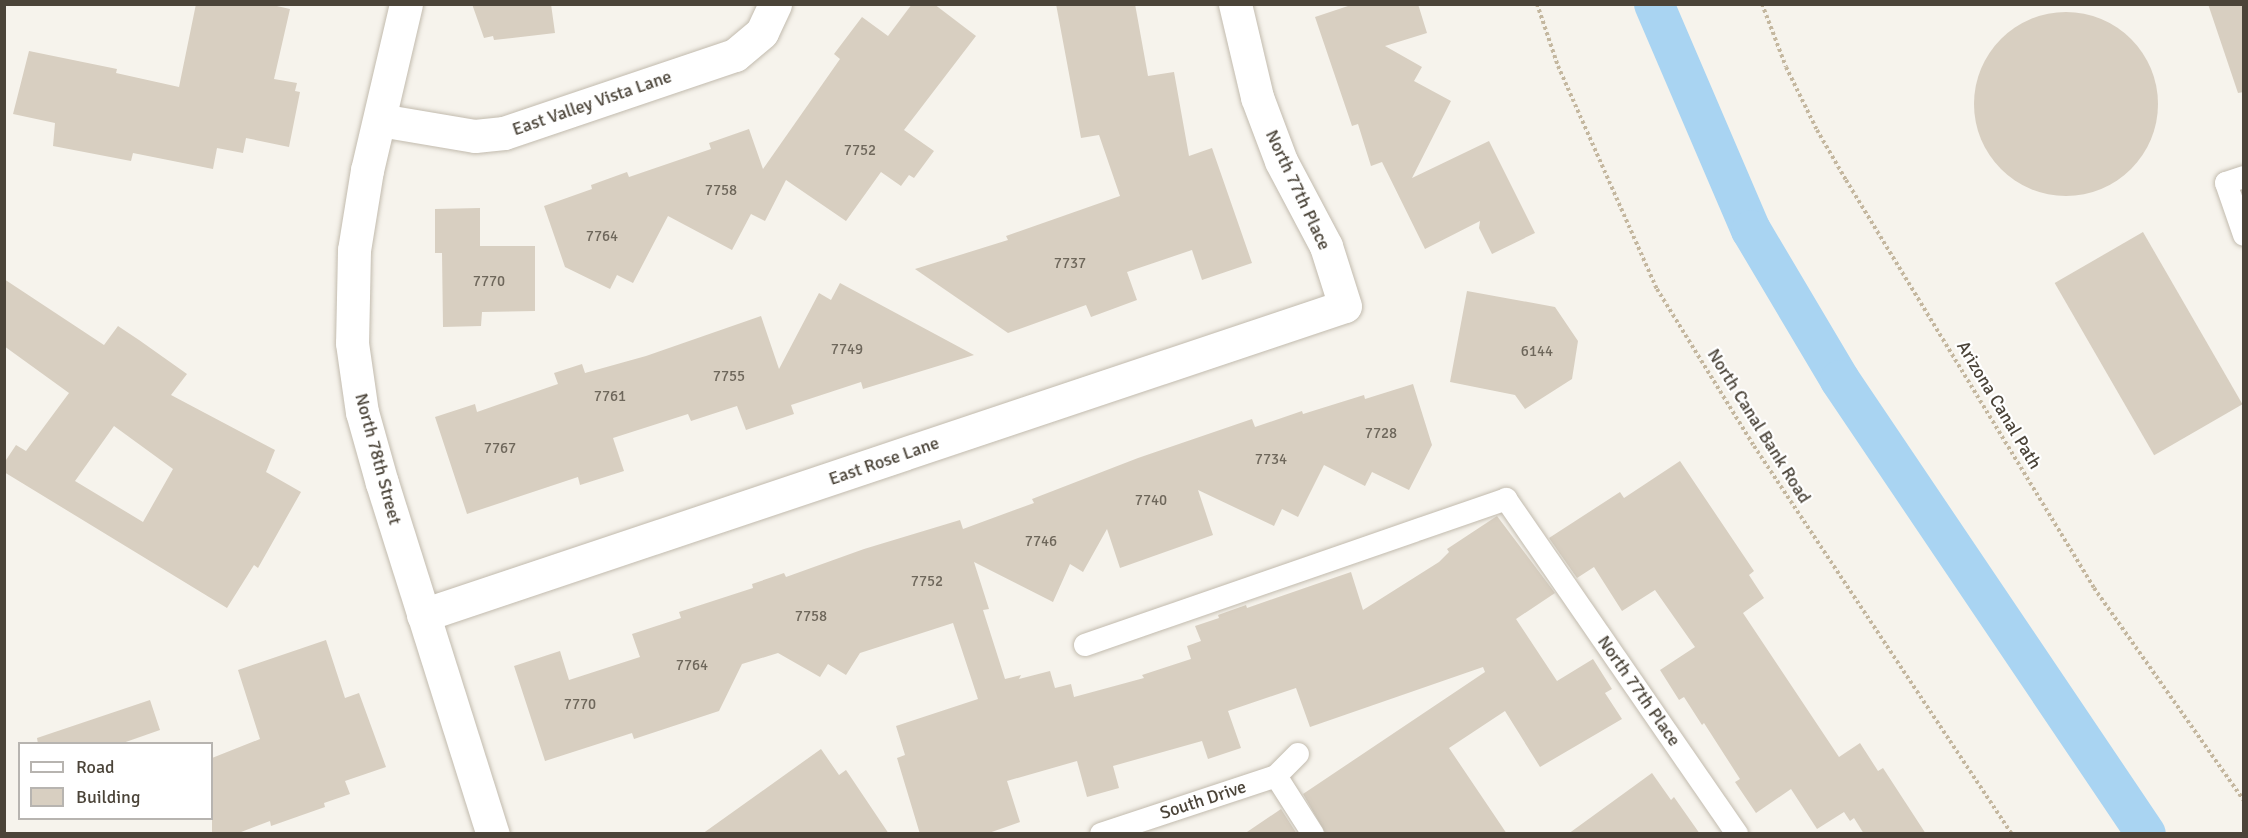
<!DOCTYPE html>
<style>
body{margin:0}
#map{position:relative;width:2248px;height:838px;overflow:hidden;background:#f6f3ec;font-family:Signika,sans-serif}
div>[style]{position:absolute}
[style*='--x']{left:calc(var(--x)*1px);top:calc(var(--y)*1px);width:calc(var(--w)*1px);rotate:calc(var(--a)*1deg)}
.canal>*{height:40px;margin:-20px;padding:0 20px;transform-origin:20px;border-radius:20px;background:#a9d4f2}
.building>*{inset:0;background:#d8cfc1;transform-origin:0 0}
.round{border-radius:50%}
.path>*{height:4px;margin-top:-2px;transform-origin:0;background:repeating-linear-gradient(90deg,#c4b79f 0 3px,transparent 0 6px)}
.roads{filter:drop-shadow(0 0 2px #c2bbae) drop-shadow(0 0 2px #c2bbae)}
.service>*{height:22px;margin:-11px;padding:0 11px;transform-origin:11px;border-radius:11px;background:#fff}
.minor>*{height:33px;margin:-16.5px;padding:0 16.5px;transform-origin:16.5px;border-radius:16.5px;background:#fff}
.tertiary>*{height:33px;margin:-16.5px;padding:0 16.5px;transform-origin:16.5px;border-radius:16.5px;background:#fff}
span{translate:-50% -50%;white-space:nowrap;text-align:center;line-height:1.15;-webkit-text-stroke:4.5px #fff;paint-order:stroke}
.number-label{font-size:15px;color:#6e675b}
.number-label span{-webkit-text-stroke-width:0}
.street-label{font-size:18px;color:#4b4439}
.frame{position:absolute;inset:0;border:6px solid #4b4439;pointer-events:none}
.legend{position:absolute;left:18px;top:742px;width:195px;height:78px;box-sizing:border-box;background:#fff;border:2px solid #b7b4b0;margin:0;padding:8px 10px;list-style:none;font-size:18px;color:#4b4439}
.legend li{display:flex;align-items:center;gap:12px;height:30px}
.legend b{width:30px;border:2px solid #b7b4b0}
</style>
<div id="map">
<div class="canal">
<div style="--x:1654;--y:4;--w:246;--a:66.8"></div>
<div style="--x:1751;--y:230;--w:174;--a:59.3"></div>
<div style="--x:1840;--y:380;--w:547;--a:56.02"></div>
</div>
<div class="building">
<div style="clip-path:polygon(196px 4px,268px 4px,290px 9px,274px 79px,297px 83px,295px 91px,300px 92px,289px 147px,246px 138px,243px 153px,217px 148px,213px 169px,133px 153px,131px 161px,53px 146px,55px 123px,13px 114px,29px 51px,117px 69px,116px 73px,179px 87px)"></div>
<div style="clip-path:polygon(472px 4px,551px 4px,555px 33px,494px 40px,493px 36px,484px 38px)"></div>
<div style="clip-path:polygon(912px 4px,934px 4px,976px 36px,904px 130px,934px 151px,914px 178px,909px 175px,901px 186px,881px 172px,846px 221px,786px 180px,765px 221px,751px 214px,732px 250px,668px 216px,633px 283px,617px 275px,610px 289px,565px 267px,544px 206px,592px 189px,591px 185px,627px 172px,629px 177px,711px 149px,709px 143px,749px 129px,763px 169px,840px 59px,834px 54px,862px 17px,888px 36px)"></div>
<div style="clip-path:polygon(1056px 4px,1135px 4px,1148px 76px,1174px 72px,1189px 156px,1212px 148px,1252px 263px,1202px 280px,1192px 250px,1127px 272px,1137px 300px,1091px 317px,1086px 305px,1008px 333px,915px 269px,1008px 240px,1006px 236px,1120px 196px,1099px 135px,1081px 138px)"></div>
<div style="clip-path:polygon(1354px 4px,1418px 4px,1427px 33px,1385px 46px,1422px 67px,1414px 81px,1451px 101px,1412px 178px,1489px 141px,1535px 233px,1492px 254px,1479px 228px,1480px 221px,1425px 249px,1382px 162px,1371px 166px,1358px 124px,1352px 126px,1315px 17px)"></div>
<div style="clip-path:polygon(2208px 4px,2244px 4px,2244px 92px,2238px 93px)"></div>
<div class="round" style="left:1974px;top:12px;width:184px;height:184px"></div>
<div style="clip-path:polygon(480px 208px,480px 246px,535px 246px,535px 311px,482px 312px,481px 326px,443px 327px,442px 253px,435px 253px,435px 209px)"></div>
<div style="left:2143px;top:232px;width:199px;height:102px;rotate:60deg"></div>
<div style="clip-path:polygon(evenodd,4px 279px,104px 345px,118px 326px,139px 340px,187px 374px,171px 395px,275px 450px,266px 472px,301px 492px,258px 568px,254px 565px,227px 608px,4px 472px,4px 463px,16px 445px,26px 451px,69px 393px,4px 346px,4px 279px,114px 426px,173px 469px,143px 522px,75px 481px,114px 426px)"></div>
<div style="clip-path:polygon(840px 283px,974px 355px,863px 389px,861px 382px,791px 405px,794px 414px,746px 430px,737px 406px,691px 421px,688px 414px,613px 438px,624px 471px,580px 485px,578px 477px,467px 514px,435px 417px,475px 404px,477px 412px,558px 384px,554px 373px,582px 364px,585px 373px,646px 356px,761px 316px,779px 369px,819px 293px,831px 300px)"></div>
<div style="clip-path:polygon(1467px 291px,1555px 307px,1578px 341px,1572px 379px,1525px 409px,1515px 395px,1450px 382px)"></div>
<div style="clip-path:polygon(1413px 384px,1432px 445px,1409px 490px,1372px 472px,1365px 486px,1324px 465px,1298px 517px,1282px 509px,1274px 526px,1198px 490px,1213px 535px,1120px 568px,1107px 529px,1083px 572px,1070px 564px,1053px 602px,974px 562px,989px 609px,983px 610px,1005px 679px,1021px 675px,1019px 679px,1050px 671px,1055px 688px,1071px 684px,1074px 697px,1144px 678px,1142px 675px,1191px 659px,1187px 646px,1201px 641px,1195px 626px,1219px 618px,1218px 615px,1246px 605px,1247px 608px,1351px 572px,1363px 610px,1439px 562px,1449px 552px,1447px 549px,1497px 516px,1555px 593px,1516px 619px,1557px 681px,1593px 659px,1612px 689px,1605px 693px,1622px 719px,1540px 767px,1505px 711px,1449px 748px,1507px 834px,1326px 834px,1303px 794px,1485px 672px,1483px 667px,1310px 727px,1296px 688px,1228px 711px,1241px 748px,1208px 759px,1202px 741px,1113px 766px,1119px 788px,1087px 797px,1077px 761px,1007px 781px,1020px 822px,986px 834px,920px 834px,897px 758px,905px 755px,896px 726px,978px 699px,953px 623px,860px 653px,846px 675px,828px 664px,820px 677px,778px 653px,742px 664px,719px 711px,634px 739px,632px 733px,545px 761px,514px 666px,560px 651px,569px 680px,640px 657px,632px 634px,681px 618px,679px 612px,753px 588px,752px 584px,784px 573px,786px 577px,864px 549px,960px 520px,963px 529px,1034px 503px,1032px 499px,1138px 458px,1252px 419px,1255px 427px,1302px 411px,1303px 414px,1364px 395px,1365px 399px)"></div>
<div style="clip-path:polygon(1680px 461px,1754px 571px,1749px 575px,1764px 598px,1743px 613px,1839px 757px,1860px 743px,1878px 771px,1883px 768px,1926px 834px,1864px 834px,1854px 818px,1850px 821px,1844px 812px,1817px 829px,1791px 789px,1756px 813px,1735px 782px,1740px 779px,1704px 723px,1702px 725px,1684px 697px,1679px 700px,1660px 670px,1695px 647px,1655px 590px,1622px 611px,1594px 567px,1577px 578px,1549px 538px,1620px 492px,1624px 498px)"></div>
<div style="clip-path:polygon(326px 640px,345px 698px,359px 693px,386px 767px,345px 781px,350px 794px,324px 803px,325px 807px,271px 826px,270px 821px,236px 834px,212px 834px,212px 758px,260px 739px,238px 670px)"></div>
<div style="clip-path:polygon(150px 700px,160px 730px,120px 744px,38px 744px,37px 738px)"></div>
<div style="clip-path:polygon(821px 749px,839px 775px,846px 770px,889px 834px,702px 834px)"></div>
<div style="clip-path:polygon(1652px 773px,1671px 800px,1674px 797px,1700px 834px,1568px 834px)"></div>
<div style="clip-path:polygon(1281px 809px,1297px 834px,1244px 834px)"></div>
</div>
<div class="path">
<div style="--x:1537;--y:4;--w:65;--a:71.3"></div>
<div style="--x:1558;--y:66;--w:244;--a:66.1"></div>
<div style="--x:1657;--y:289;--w:185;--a:58.3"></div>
<div style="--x:1754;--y:446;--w:466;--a:56.4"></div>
<div style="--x:1762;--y:4;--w:67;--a:69.1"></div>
<div style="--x:1786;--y:67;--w:70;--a:63.8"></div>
<div style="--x:1817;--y:130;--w:58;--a:59.9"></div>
<div style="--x:1846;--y:180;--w:477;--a:58.7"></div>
<div style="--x:2094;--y:588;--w:261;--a:54.8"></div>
</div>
<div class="roads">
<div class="service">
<div style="--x:2244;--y:177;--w:19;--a:162"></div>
<div style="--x:2226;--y:183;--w:55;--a:70.9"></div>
<div style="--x:1085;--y:645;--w:446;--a:-19.1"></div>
<div style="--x:1506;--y:499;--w:407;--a:55.4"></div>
<div style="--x:1276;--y:776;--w:69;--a:57.5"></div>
<div style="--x:1101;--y:834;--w:184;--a:-18.3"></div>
<div style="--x:1276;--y:776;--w:31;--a:-45"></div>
</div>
<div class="minor">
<div style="--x:380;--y:120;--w:96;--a:9.6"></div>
<div style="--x:475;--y:136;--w:29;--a:-6"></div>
<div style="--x:504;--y:133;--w:244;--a:-18.7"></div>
<div style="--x:735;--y:55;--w:35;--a:-40"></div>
<div style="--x:762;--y:32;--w:31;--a:-65"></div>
<div style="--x:423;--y:615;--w:972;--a:-18.53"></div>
<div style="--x:1345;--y:306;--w:63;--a:-107.6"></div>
<div style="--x:1326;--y:246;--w:96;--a:-117.9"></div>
<div style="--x:1281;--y:161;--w:68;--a:-110.6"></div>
<div style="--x:1257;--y:97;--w:96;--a:-103.3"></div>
</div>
<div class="tertiary">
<div style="--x:406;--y:4;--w:171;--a:103.2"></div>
<div style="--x:367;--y:170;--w:81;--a:99.2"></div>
<div style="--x:354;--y:250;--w:93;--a:91.2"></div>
<div style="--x:352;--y:343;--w:70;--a:81.8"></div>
<div style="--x:362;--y:412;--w:74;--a:74.3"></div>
<div style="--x:382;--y:483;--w:368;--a:72.5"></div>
</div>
</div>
<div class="number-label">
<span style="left:860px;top:151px">7752</span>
<span style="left:721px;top:191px">7758</span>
<span style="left:602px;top:237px">7764</span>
<span style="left:1070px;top:264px">7737</span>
<span style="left:489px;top:282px">7770</span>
<span style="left:847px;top:350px">7749</span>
<span style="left:1537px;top:352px">6144</span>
<span style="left:729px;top:377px">7755</span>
<span style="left:610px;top:397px">7761</span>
<span style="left:1381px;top:434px">7728</span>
<span style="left:500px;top:449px">7767</span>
<span style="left:1271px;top:460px">7734</span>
<span style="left:1151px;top:501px">7740</span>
<span style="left:1041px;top:542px">7746</span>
<span style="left:927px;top:582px">7752</span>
<span style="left:811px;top:617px">7758</span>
<span style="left:692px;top:666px">7764</span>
<span style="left:580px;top:705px">7770</span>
</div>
<div class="street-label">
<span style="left:592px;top:103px;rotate:-19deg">East Valley Vista Lane</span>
<span style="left:1298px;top:190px;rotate:65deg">North 77th Place</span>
<span style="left:1999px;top:405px;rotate:59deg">Arizona Canal Path</span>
<span style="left:1759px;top:426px;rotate:58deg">North Canal Bank Road</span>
<span style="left:378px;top:459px;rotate:75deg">North 78th Street</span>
<span style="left:884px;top:461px;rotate:-19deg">East Rose Lane</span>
<span style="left:1639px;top:691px;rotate:55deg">North 77th Place</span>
<span style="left:1203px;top:800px;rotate:-18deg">South Drive</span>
</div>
<div class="frame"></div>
<ul class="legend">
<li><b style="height:8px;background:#fff"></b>Road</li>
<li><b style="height:16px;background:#d8cfc1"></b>Building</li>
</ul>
</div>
